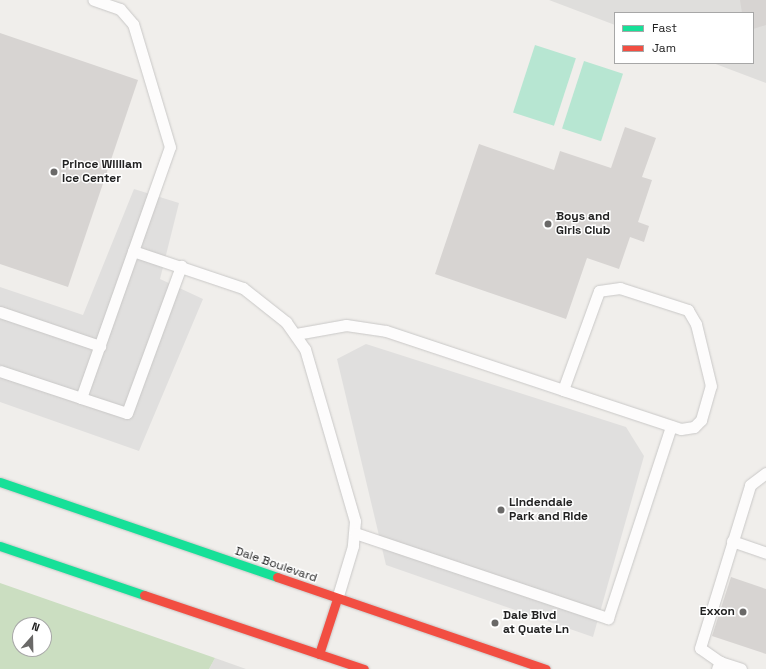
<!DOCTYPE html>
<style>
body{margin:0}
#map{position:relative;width:766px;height:669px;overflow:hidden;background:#f0eeeb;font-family:"Space Grotesk",sans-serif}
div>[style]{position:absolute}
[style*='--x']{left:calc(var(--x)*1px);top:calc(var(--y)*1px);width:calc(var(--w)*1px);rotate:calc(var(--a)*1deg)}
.residential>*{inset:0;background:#dfdedc}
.forest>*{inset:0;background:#cbdec1}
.pitch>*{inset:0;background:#b7e6d2;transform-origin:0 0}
.parking>*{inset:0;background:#e0dfde}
.building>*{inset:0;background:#d7d4d2}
.roads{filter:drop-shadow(0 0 1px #c9c8c7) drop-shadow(0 0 1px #c9c8c7)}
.lane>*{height:11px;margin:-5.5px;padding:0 5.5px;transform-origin:5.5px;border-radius:5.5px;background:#fdfcfc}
.fast>*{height:9px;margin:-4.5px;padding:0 4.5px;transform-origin:4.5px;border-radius:4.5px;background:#16e098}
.jam>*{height:9px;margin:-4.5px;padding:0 4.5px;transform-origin:4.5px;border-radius:4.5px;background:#f24e42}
.dots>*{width:11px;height:11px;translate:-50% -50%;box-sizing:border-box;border:2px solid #fff;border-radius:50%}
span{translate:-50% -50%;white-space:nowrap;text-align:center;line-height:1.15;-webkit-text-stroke:3px #fff;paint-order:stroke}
.poi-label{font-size:12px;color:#222;font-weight:700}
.left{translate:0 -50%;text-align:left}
.right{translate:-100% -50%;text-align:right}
.street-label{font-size:12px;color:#222}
.legend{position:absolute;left:614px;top:12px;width:140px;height:52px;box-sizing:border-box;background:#fff;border:1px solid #a7a7a7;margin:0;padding:5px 7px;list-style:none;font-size:12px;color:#222}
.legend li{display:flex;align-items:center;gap:8px;height:20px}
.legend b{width:20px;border:1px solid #a7a7a7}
.north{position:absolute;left:12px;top:617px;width:40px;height:40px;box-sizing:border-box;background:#fff;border:1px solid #a7a7a7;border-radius:50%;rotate:20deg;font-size:11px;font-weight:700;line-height:16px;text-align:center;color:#222}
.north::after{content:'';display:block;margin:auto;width:14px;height:18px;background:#6a6968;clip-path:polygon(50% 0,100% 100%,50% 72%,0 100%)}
</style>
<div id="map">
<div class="residential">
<div style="clip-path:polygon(549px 0,766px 0,766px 83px,713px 63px,753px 63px,753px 13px,615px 13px,615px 25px)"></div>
<div style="clip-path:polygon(215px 658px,246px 669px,209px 669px)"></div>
</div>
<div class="forest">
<div style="clip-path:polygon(evenodd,0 583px,215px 658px,209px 669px,0 669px,0 583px,20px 625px,44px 625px,44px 649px,20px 649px,20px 625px)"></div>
</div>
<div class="pitch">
<div style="left:535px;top:45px;width:43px;height:71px;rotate:18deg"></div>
<div style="left:584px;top:61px;width:41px;height:71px;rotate:18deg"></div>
</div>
<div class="parking">
<div style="clip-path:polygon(134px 189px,179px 203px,160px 279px,203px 299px,139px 451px,0 402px,0 287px,83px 315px)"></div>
<div style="clip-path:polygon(366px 344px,626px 427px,644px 456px,593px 637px,386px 565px,337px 359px)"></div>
</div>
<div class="building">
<div style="clip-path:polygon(740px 0,766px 0,766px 25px,753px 29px,753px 13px,742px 13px)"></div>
<div style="clip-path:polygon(0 33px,138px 80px,68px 287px,0 264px)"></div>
<div style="clip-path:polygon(625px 127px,656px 138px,642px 177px,652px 180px,638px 222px,649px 226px,644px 242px,630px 237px,619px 269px,587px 258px,566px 319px,435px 274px,479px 144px,554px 170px,560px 151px,611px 168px)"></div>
<div style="clip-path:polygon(731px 577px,766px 589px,766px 654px,712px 636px)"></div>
</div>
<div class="roads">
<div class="lane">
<div style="--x:133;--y:251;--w:116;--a:18.6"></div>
<div style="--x:243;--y:288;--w:55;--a:38.3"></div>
<div style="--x:286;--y:322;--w:33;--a:55"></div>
<div style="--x:305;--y:349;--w:179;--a:73.8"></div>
<div style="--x:355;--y:521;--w:25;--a:95"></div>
<div style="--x:353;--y:546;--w:55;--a:106.8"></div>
<div style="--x:0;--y:312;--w:106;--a:18.8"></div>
<div style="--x:296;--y:334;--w:51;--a:-10.2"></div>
<div style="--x:346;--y:325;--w:40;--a:8.5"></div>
<div style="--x:386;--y:331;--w:187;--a:18.4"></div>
<div style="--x:563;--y:390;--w:124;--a:18.3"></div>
<div style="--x:681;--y:429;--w:13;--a:-9"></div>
<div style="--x:694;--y:427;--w:10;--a:-45"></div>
<div style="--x:701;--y:420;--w:35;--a:-74"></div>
<div style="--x:711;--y:386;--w:64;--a:-103.6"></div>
<div style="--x:696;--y:324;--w:16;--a:-120"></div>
<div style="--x:688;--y:310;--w:71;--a:-162.1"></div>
<div style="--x:620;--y:288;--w:21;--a:172"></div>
<div style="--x:599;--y:291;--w:105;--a:110"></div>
<div style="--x:0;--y:371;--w:85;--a:18.4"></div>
<div style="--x:81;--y:398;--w:266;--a:-70.5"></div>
<div style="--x:170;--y:147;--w:128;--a:-106.7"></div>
<div style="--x:133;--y:24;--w:20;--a:-131"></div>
<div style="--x:120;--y:9;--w:28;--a:-161"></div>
<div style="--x:81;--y:398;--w:48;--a:18.1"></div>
<div style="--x:127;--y:413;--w:157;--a:-69.8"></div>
<div style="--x:355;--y:533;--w:267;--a:18.6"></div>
<div style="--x:608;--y:618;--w:202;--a:-71.8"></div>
<div style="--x:732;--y:541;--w:36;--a:19"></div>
<div style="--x:720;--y:662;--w:22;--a:18"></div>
<div style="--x:717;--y:669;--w:8;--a:-67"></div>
<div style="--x:720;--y:662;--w:24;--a:-145"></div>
<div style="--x:700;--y:648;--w:170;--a:-72.9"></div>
<div style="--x:750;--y:485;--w:20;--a:-37"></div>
</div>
<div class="fast">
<div style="--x:0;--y:482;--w:293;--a:18.9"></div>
<div style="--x:0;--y:546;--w:152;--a:18.8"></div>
</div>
<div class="jam">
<div style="--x:277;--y:577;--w:284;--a:18.9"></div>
<div style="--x:144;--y:595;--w:232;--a:18.6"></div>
<div style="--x:319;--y:654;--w:58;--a:-71.9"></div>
</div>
</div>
<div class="dots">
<div style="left:54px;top:172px;background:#6a6968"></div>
<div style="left:548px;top:224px;background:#6a6968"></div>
<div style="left:501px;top:510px;background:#6a6968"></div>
<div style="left:743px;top:612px;background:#6a6968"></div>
<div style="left:495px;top:623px;background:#6a6968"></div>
</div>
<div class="poi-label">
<span class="left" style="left:62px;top:172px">Prince William<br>Ice Center</span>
<span class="left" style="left:556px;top:224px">Boys and<br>Girls Club</span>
<span class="left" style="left:509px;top:510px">Lindendale<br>Park and Ride</span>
<span class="right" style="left:735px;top:612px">Exxon</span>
<span class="left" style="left:503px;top:623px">Dale Blvd<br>at Quate Ln</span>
</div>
<div class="street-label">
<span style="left:276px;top:565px;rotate:19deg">Dale Boulevard</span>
</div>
<ul class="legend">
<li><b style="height:5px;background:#16e098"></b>Fast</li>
<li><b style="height:5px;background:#f24e42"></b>Jam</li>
</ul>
<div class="north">N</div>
</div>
